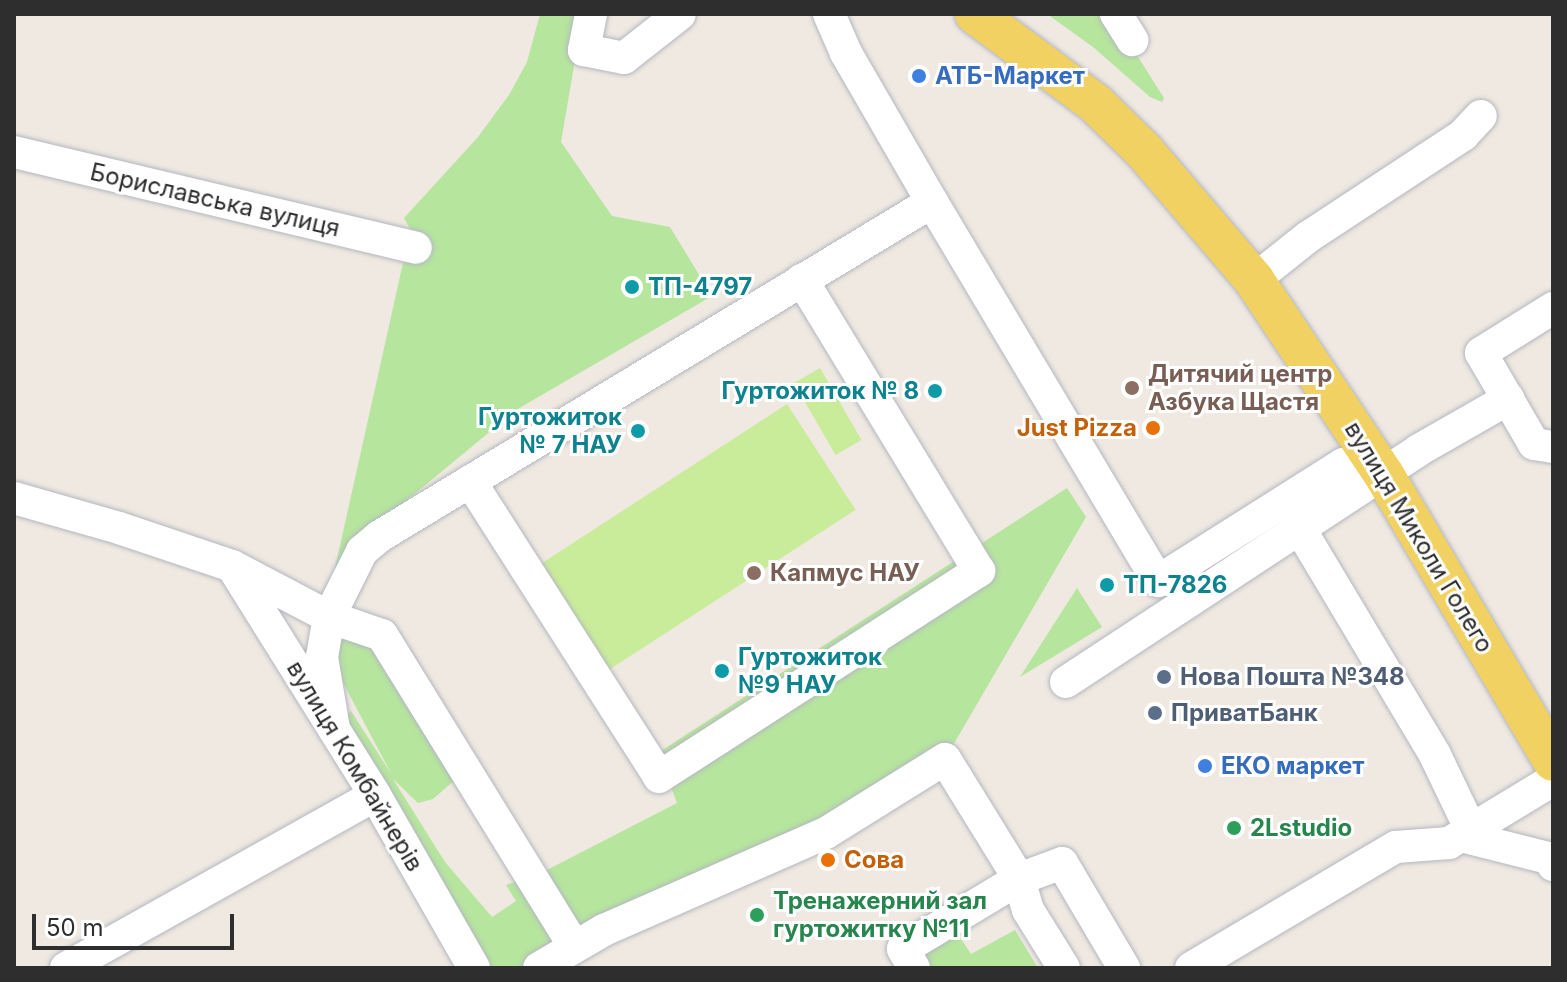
<!DOCTYPE html>
<meta charset="utf-8">
<style>
body{margin:0}
#map{position:relative;width:1567px;height:982px;overflow:hidden;background:#efe9e1;font-family:Inter,sans-serif}
div>[style]{position:absolute}
[style*='--x']{left:calc(var(--x)*1px);top:calc(var(--y)*1px);width:calc(var(--w)*1px);rotate:calc(var(--a)*1deg)}
.green>*{inset:0;background:#b6e59e}
.pitch>*{inset:0;background:#c9ec9a;transform-origin:0 0}
.roads{filter:drop-shadow(0 0 2px #b4b7c1) drop-shadow(0 0 2px #b4b7c1)}
.minor>*{height:32px;margin:-16px;padding:0 16px;transform-origin:16px;border-radius:16px;background:#fff}
.major>*{height:40px;margin:-20px;padding:0 20px;transform-origin:20px;border-radius:20px;background:#f2d163}
.dots>*{width:22px;height:22px;translate:-50% -50%;box-sizing:border-box;border:4px solid #fff;border-radius:50%}
span{translate:-50% -50%;white-space:nowrap;text-align:center;line-height:1.15;-webkit-text-stroke:6px #fff;paint-order:stroke}
.shop-label{font-size:24px;color:#366cbe;font-weight:700}
.left{translate:0 -50%;text-align:left}
.street-label{font-size:24px;color:#2e2e2e}
.culture-label{font-size:24px;color:#0d838f;font-weight:700}
.right{translate:-100% -50%;text-align:right}
.education-label{font-size:24px;color:#785e54;font-weight:700}
.food-label{font-size:24px;color:#c56008;font-weight:700}
.service-label{font-size:24px;color:#4e5e75;font-weight:700}
.leisure-label{font-size:24px;color:#27864d;font-weight:700}
.frame{position:absolute;inset:0;border:16px solid #2e2e2e;pointer-events:none}
.scale{position:absolute;left:32px;top:914px;width:202px;height:36px;box-sizing:border-box;border:4px solid #2e2e2e;border-top:0;padding-left:10px;font-size:24px;line-height:28px;white-space:nowrap;color:#2e2e2e;-webkit-text-stroke:6px #fff;paint-order:stroke}
</style>
<div id="map">
<div class="green">
<div style="clip-path:polygon(540px 14px,583px 14px,561px 142px,612px 216px,670px 227px,712px 296px,516px 410px,365px 535px,333px 577px,403px 263px,413px 256px,414px 236px,404px 218px,478px 137px,509px 95px,527px 62px)"></div>
<div style="clip-path:polygon(1047px 14px,1111px 14px,1164px 98px,1162px 102px,1150px 97px,1093px 47px)"></div>
<div style="clip-path:polygon(1067px 488px,1086px 517px,945px 759px,574px 946px,543px 872px,677px 803px,658px 753px)"></div>
<div style="clip-path:polygon(1077px 588px,1102px 627px,1020px 677px)"></div>
<div style="clip-path:polygon(343px 639px,369px 645px,378px 652px,456px 779px,433px 799px,418px 803px,393px 779px,445px 862px,492px 917px,516px 901px,506px 885px,520px 880px,567px 946px,533px 968px,485px 968px,340px 719px,351px 711px,392px 775px,333px 664px,334px 650px)"></div>
<div style="clip-path:polygon(955px 930px,971px 954px,1015px 930px,1038px 968px,926px 968px,916px 952px)"></div>
</div>
<div class="pitch">
<div style="left:820px;top:368px;width:83px;height:30px;rotate:60deg"></div>
<div style="left:787px;top:404px;width:126px;height:294px;rotate:57deg"></div>
</div>
<div class="roads">
<div class="minor">
<div style="--x:591;--y:14;--w:37;--a:101"></div>
<div style="--x:584;--y:50;--w:41;--a:11.3"></div>
<div style="--x:624;--y:58;--w:71;--a:-38.2"></div>
<div style="--x:829;--y:14;--w:43;--a:66.4"></div>
<div style="--x:846;--y:53;--w:172;--a:60"></div>
<div style="--x:932;--y:202;--w:441;--a:59.2"></div>
<div style="--x:1158;--y:581;--w:219;--a:-32.3"></div>
<div style="--x:1343;--y:464;--w:42;--a:15"></div>
<div style="--x:1116;--y:14;--w:31;--a:58"></div>
<div style="--x:14;--y:152;--w:413;--a:13.4"></div>
<div style="--x:1254;--y:280;--w:69;--a:-38.5"></div>
<div style="--x:1308;--y:237;--w:186;--a:-33.3"></div>
<div style="--x:1463;--y:135;--w:26;--a:-47"></div>
<div style="--x:1553;--y:308;--w:85;--a:148"></div>
<div style="--x:1481;--y:353;--w:105;--a:59.8"></div>
<div style="--x:1534;--y:444;--w:19;--a:9"></div>
<div style="--x:470;--y:481;--w:351;--a:57.4"></div>
<div style="--x:659;--y:777;--w:381;--a:-32.8"></div>
<div style="--x:979;--y:571;--w:341;--a:-121.3"></div>
<div style="--x:14;--y:498;--w:109;--a:15.9"></div>
<div style="--x:119;--y:528;--w:119;--a:18.6"></div>
<div style="--x:232;--y:566;--w:110;--a:27.7"></div>
<div style="--x:329;--y:617;--w:56;--a:18.8"></div>
<div style="--x:382;--y:635;--w:365;--a:58.3"></div>
<div style="--x:1300;--y:529;--w:263;--a:59.1"></div>
<div style="--x:1435;--y:755;--w:83;--a:64.4"></div>
<div style="--x:232;--y:566;--w:270;--a:58"></div>
<div style="--x:375;--y:795;--w:199;--a:60.2"></div>
<div style="--x:1066;--y:682;--w:422;--a:-33.3"></div>
<div style="--x:1419;--y:450;--w:103;--a:-29.8"></div>
<div style="--x:334;--y:729;--w:73;--a:-99.5"></div>
<div style="--x:322;--y:657;--w:41;--a:-80.1"></div>
<div style="--x:329;--y:617;--w:74;--a:-63.4"></div>
<div style="--x:362;--y:551;--w:23;--a:-40"></div>
<div style="--x:380;--y:536;--w:645;--a:-31.18"></div>
<div style="--x:1461;--y:836;--w:90;--a:14.2"></div>
<div style="--x:1548;--y:858;--w:9;--a:54"></div>
<div style="--x:66;--y:968;--w:354;--a:-29.2"></div>
<div style="--x:539;--y:968;--w:75;--a:-30.3"></div>
<div style="--x:604;--y:930;--w:242;--a:-23.6"></div>
<div style="--x:826;--y:833;--w:140;--a:-31.9"></div>
<div style="--x:945;--y:759;--w:141;--a:58.3"></div>
<div style="--x:1019;--y:879;--w:46;--a:-20.4"></div>
<div style="--x:1062;--y:863;--w:122;--a:59.4"></div>
<div style="--x:914;--y:968;--w:22;--a:-120"></div>
<div style="--x:903;--y:949;--w:135;--a:-31.1"></div>
<div style="--x:1019;--y:879;--w:32;--a:74"></div>
<div style="--x:1028;--y:910;--w:68;--a:58.2"></div>
<div style="--x:1191;--y:968;--w:238;--a:-30.6"></div>
<div style="--x:1396;--y:847;--w:53;--a:-4.3"></div>
<div style="--x:1449;--y:843;--w:122;--a:-31.2"></div>
</div>
<div class="major">
<div style="--x:975;--y:14;--w:151;--a:36.6"></div>
<div style="--x:1096;--y:104;--w:67;--a:44.4"></div>
<div style="--x:1144;--y:151;--w:170;--a:49.5"></div>
<div style="--x:1254;--y:280;--w:234;--a:56.3"></div>
<div style="--x:1384;--y:475;--w:332;--a:59.4"></div>
</div>
</div>
<div class="dots">
<div style="left:919px;top:76px;background:#3f7fe0"></div>
<div style="left:632px;top:287px;background:#0f9aa8"></div>
<div style="left:1132px;top:388px;background:#8d6e63"></div>
<div style="left:935px;top:391px;background:#0f9aa8"></div>
<div style="left:1153px;top:428px;background:#e8710a"></div>
<div style="left:638px;top:431px;background:#0f9aa8"></div>
<div style="left:754px;top:573px;background:#8d6e63"></div>
<div style="left:1107px;top:585px;background:#0f9aa8"></div>
<div style="left:722px;top:671px;background:#0f9aa8"></div>
<div style="left:1164px;top:677px;background:#5c6f8a"></div>
<div style="left:1155px;top:713px;background:#5c6f8a"></div>
<div style="left:1205px;top:766px;background:#3f7fe0"></div>
<div style="left:1234px;top:828px;background:#2e9e5b"></div>
<div style="left:828px;top:860px;background:#e8710a"></div>
<div style="left:757px;top:915px;background:#2e9e5b"></div>
</div>
<div class="shop-label">
<span class="left" style="left:935px;top:76px">АТБ-Маркет</span>
<span class="left" style="left:1221px;top:766px">ЕКО маркет</span>
</div>
<div class="street-label">
<span style="left:215px;top:200px;rotate:13deg">Бориславська вулиця</span>
<span style="left:1419px;top:537px;rotate:59deg">вулиця Миколи Голего</span>
<span style="left:355px;top:766px;rotate:59deg">вулиця Комбайнерів</span>
</div>
<div class="culture-label">
<span class="left" style="left:648px;top:287px">ТП-4797</span>
<span class="right" style="left:919px;top:391px">Гуртожиток № 8</span>
<span class="right" style="left:622px;top:431px">Гуртожиток<br>№ 7 НАУ</span>
<span class="left" style="left:1123px;top:585px">ТП-7826</span>
<span class="left" style="left:738px;top:671px">Гуртожиток<br>№9 НАУ</span>
</div>
<div class="education-label">
<span class="left" style="left:1148px;top:388px">Дитячий центр<br>Азбука Щастя</span>
<span class="left" style="left:770px;top:573px">Капмус НАУ</span>
</div>
<div class="food-label">
<span class="right" style="left:1137px;top:428px">Just Pizza</span>
<span class="left" style="left:844px;top:860px">Сова</span>
</div>
<div class="service-label">
<span class="left" style="left:1180px;top:677px">Нова Пошта №348</span>
<span class="left" style="left:1171px;top:713px">ПриватБанк</span>
</div>
<div class="leisure-label">
<span class="left" style="left:1250px;top:828px">2Lstudio</span>
<span class="left" style="left:773px;top:915px">Тренажерний зал<br>гуртожитку №11</span>
</div>
<div class="frame"></div>
<div class="scale">50 m</div>
</div>
